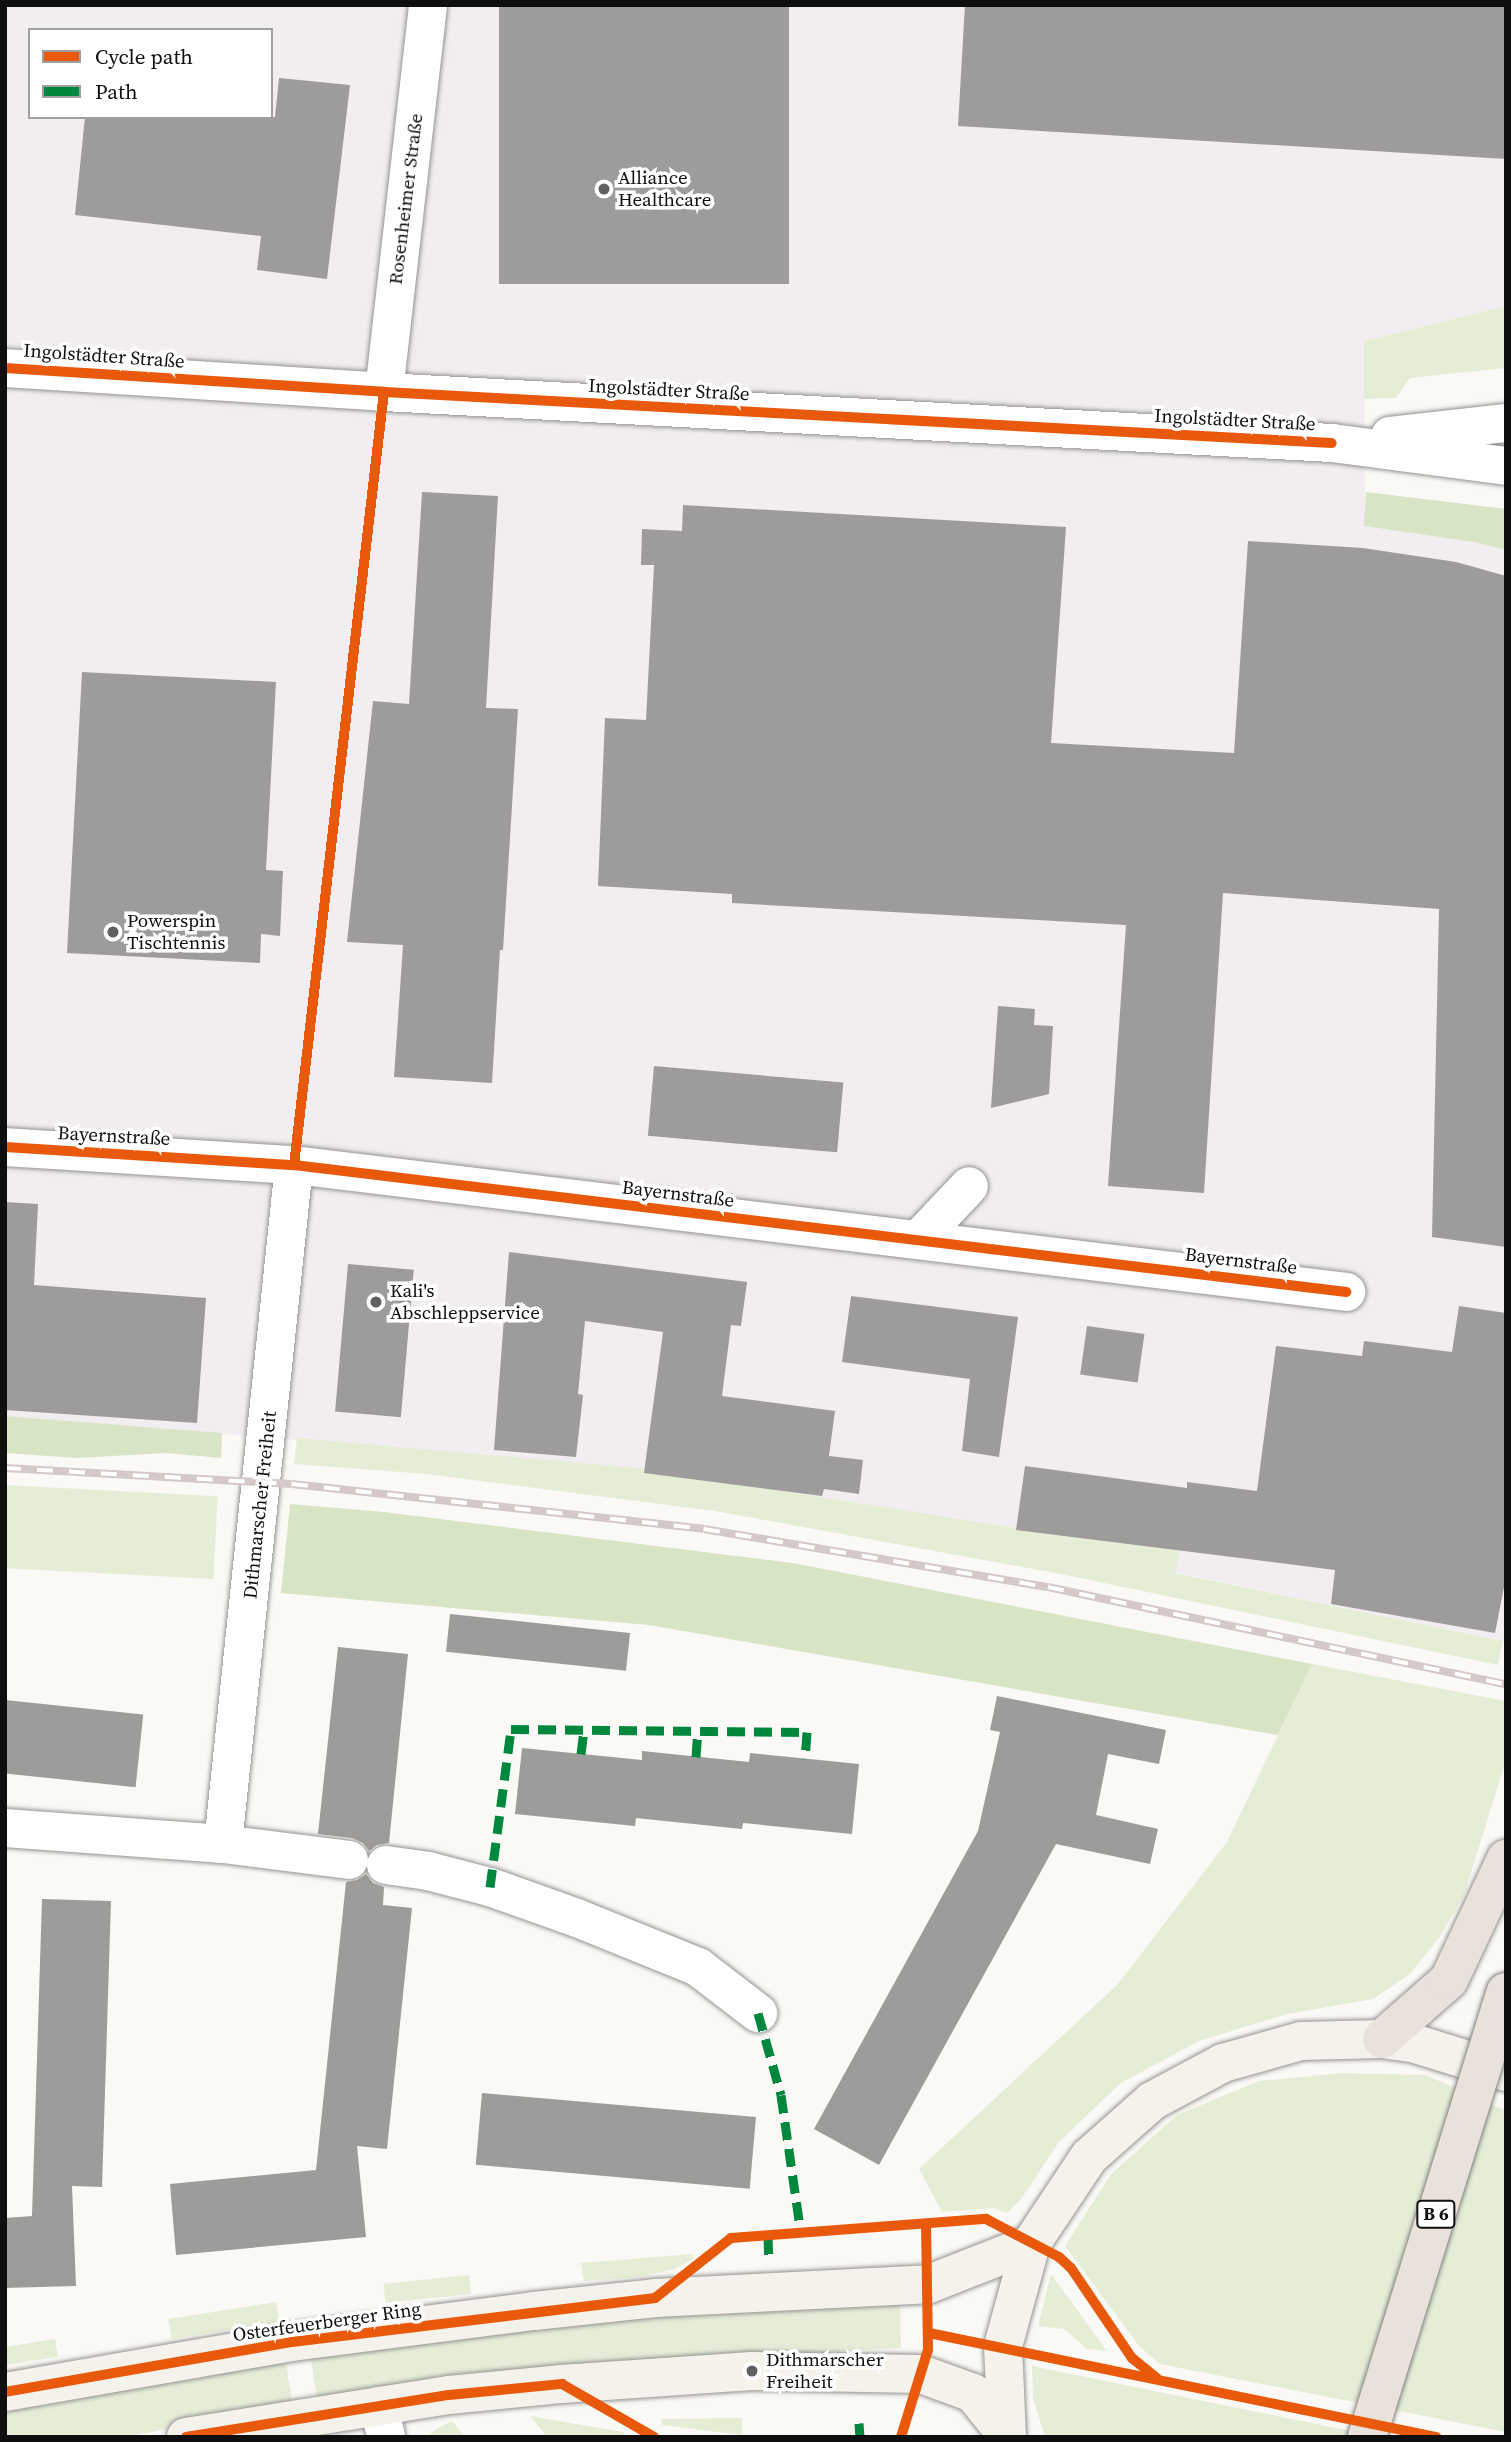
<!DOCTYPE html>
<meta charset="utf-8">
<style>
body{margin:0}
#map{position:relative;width:1511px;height:2442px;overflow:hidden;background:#faf9f5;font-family:"Source Serif 4",serif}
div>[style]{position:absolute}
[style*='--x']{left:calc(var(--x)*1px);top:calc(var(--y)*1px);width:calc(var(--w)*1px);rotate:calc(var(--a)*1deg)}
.industrial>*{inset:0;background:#f1edf0}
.green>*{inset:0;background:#e6edd7;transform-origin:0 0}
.forest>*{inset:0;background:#d8e4c6}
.building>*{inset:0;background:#9e9c9a;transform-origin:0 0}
.roads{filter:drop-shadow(0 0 2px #959493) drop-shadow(0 0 2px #959493)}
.minor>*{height:38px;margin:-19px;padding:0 19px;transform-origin:19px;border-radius:19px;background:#fefefe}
.secondary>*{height:38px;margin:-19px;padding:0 19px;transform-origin:19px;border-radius:19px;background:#f4f2eb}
.trunk>*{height:38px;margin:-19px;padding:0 19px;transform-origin:19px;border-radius:19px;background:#e8e2da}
.rail>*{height:8px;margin-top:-4px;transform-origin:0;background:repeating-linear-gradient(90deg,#fff 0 16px,#d5c8c9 0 32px);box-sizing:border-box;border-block:2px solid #d5c8c9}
.bridges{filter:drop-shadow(0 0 2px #828280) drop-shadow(0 0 2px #828280)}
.trunk-bridge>*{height:38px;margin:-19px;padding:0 19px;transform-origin:19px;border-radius:19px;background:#e8e2da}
.quiet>*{height:9px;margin-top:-4.5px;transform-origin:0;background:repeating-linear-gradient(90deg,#00873e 0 18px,transparent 0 27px)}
.cycleway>*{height:10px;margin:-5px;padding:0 5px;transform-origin:5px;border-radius:5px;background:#e8590c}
.dots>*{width:19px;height:19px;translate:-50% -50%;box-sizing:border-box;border:4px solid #fff;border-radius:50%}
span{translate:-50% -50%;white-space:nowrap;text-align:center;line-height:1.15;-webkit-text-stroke:7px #fff;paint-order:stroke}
.shield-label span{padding:2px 5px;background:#fff;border:2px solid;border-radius:5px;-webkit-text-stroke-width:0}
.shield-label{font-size:18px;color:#0f0f0f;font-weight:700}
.poi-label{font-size:19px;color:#0f0f0f}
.left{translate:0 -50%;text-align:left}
.street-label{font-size:19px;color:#0f0f0f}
.frame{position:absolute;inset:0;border:7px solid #0f0f0f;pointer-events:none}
.legend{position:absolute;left:28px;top:28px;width:245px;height:91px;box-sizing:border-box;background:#fff;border:2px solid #9f9f9f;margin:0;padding:9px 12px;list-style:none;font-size:21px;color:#0f0f0f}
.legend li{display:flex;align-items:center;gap:14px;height:35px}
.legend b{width:35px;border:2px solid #9f9f9f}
</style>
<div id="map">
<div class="industrial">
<div style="clip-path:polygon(evenodd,5px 5px,1506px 5px,1506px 306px,1364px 341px,1365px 526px,1474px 542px,1506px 550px,1506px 1624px,1503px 1641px,1174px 1572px,1180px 1545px,1017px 1528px,638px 1468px,5px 1416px,5px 5px,30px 30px,271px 30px,271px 117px,30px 117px,30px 30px)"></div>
</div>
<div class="green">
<div style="clip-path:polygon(1506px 306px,1506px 368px,1410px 378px,1396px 398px,1364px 399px,1364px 341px)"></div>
<div style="clip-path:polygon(297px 1438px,638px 1468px,1017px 1528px,1180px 1544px,1175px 1573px,1503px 1641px,1498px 1665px,1061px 1574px,715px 1511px,427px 1474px,294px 1464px)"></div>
<div style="left:5px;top:1485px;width:213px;height:83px;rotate:3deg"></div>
<div style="clip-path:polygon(1312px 1664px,1506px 1701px,1506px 1760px,1464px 1895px,1439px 1938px,1410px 1974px,1373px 1999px,1287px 2014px,1199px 2041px,1121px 2083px,1059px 2142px,1022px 2198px,1007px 2213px,994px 2208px,942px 2212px,919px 2169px,1118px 1984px,1227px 1842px)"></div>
<div style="clip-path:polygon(1343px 2073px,1426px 2075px,1506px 2111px,1506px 2432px,1160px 2364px,1139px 2346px,1065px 2246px,1111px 2174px,1177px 2115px,1259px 2081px)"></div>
<div style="clip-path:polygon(692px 2254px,693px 2259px,675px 2269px,638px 2277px,584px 2281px,581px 2263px)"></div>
<div style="clip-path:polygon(1051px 2274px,1107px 2351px,1087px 2349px,1064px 2329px,1038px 2326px)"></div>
<div style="left:469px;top:2275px;width:19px;height:86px;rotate:84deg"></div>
<div style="clip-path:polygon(900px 2301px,901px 2348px,666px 2360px,318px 2405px,310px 2353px,507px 2326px)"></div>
<div style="left:276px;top:2302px;width:20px;height:109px;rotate:81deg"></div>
<div style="left:55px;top:2339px;width:18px;height:51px;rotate:81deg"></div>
<div style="clip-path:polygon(285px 2357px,293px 2407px,123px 2437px,5px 2437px,5px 2405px)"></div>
<div style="clip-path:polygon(1032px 2366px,1380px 2437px,1045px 2437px,1033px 2398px)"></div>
<div style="clip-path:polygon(530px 2416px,623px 2432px,625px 2437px,547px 2437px)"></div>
<div style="clip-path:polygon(742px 2418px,742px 2435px,662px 2425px,661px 2419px)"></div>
<div style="clip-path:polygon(452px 2421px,465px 2437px,427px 2437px,436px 2429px)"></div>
</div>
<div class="forest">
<div style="clip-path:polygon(1366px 492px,1506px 509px,1506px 550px,1474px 542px,1364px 526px)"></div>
<div style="clip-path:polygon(5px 1416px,222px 1433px,221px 1458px,166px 1453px,77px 1458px,5px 1453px)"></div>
<div style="clip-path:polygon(290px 1504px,384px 1512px,793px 1563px,1312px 1664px,1278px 1735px,649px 1625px,281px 1593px)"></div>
</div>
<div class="building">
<div style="left:499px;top:5px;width:290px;height:279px"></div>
<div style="clip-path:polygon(965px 5px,1506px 5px,1506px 159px,958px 126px)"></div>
<div style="clip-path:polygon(279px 78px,350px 85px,327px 279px,257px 270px,261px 236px,75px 215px,85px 117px,275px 117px)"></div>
<div style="clip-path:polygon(422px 492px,498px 496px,486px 708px,518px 709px,503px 950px,500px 950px,492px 1083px,394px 1077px,403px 945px,347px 942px,373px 701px,409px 704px)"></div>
<div style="clip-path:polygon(683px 505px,1066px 527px,1051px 743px,1234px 753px,1248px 541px,1363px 548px,1456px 562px,1506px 576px,1506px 1247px,1432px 1237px,1439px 909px,1223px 893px,1204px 1193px,1108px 1186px,1126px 925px,732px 903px,732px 894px,598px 886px,605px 718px,646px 720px,654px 565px,641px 565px,642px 529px,682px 531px)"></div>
<div style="clip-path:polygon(82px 672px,276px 682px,266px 870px,283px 871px,280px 936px,261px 934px,260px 963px,67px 953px)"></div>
<div style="clip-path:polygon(998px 1006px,1035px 1009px,1034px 1025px,1053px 1026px,1049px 1094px,991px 1108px)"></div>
<div style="left:654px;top:1066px;width:190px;height:70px;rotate:5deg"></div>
<div style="clip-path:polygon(5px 1202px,38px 1204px,34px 1285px,206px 1298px,197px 1423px,5px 1410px)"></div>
<div style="clip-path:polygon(509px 1252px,747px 1282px,741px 1326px,731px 1325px,722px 1396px,835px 1411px,829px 1456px,863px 1460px,859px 1494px,824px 1489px,822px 1496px,644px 1473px,663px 1332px,585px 1321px,578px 1394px,583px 1395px,576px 1457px,494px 1450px)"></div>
<div style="left:348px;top:1264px;width:66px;height:148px;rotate:5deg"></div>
<div style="clip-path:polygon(851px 1296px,1018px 1317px,999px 1457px,962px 1451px,970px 1379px,842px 1362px)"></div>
<div style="clip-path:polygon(1459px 1306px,1506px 1313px,1506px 1577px,1495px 1633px,1331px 1604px,1335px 1570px,1016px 1530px,1025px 1466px,1187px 1488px,1187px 1482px,1257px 1491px,1276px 1346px,1362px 1356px,1364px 1341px,1452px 1352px)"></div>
<div style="left:1087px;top:1326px;width:58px;height:49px;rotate:8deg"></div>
<div style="left:450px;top:1614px;width:181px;height:38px;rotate:6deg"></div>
<div style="clip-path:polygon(338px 1647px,408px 1654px,389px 1843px,377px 1845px,369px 1851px,363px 1843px,352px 1838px,318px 1834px)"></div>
<div style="clip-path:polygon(997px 1696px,1166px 1730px,1159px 1764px,1108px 1754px,1096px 1815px,1158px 1829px,1150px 1864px,1056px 1844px,879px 2165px,814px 2129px,978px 1831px,1000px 1732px,990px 1730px)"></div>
<div style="left:5px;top:1700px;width:139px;height:73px;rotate:6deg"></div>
<div style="clip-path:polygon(522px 1748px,642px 1760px,642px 1751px,749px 1762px,750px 1753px,859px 1764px,852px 1834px,743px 1823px,742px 1829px,636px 1818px,635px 1826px,515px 1814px)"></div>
<div style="clip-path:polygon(366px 1874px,373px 1883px,384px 1887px,383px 1905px,412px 1908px,387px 2149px,357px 2146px,366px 2237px,176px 2255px,170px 2184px,316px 2170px,346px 1882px,357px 1880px)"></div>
<div style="clip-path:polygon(42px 1899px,111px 1901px,102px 2187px,72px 2186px,76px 2286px,5px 2288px,5px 2218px,32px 2216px)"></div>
<div style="left:482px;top:2093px;width:275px;height:72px;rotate:5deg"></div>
</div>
<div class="roads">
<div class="minor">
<div style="--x:5;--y:368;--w:380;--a:3.6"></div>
<div style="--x:384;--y:392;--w:949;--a:3.08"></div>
<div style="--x:1332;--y:443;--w:176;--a:7.5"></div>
<div style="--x:384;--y:392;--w:389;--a:-83.5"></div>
<div style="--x:1390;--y:436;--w:117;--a:-6.4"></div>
<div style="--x:5;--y:1147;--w:290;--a:3.6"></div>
<div style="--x:294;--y:1165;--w:1060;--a:6.88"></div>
<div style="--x:918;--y:1240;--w:74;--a:-46.6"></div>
<div style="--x:5;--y:1828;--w:219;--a:4.2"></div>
<div style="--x:223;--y:1844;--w:127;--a:7.2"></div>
<div style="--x:223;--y:1844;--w:683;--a:-84.03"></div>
<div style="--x:386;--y:1865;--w:42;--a:8.1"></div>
<div style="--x:428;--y:1871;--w:64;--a:14.5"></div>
<div style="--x:490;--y:1887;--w:92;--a:19.6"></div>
<div style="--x:577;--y:1918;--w:131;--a:22"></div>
<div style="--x:698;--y:1967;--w:76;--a:37.5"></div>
<div style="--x:379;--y:2406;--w:32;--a:77"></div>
</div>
<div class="secondary">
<div style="--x:5;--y:2392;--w:291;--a:-9.9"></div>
<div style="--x:292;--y:2342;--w:244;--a:-7.3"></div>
<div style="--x:534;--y:2311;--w:122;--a:-6.1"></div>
<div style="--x:655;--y:2298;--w:274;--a:-2.9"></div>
<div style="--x:929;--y:2284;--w:110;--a:-21.4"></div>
<div style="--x:186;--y:2437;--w:266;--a:-9.1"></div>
<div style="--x:449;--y:2395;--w:114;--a:-5.6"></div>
<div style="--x:562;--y:2384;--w:190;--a:-3.9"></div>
<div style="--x:752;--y:2371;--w:169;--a:1"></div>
<div style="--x:921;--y:2374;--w:55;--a:20.1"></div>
<div style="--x:973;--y:2393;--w:54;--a:51"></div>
<div style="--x:1007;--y:2437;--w:91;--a:-92.5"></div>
<div style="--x:1003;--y:2346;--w:106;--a:-74.6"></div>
<div style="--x:1031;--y:2244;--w:105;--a:-56.3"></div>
<div style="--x:1089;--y:2157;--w:84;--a:-41.6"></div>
<div style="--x:1152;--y:2101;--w:81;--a:-28.2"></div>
<div style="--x:1223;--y:2063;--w:81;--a:-15.8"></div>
<div style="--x:1301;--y:2041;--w:81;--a:-1.4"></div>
<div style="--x:1382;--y:2039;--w:34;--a:8"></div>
<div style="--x:1416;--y:2044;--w:94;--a:17.3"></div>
</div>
<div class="trunk">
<div style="--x:1382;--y:2039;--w:89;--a:-41.4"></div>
<div style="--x:1449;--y:1980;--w:134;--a:-64.8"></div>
</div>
</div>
<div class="rail">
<div style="--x:5;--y:1468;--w:287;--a:3.2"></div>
<div style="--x:292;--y:1484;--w:414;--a:6.2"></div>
<div style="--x:704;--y:1529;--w:349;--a:9.6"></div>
<div style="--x:1048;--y:1587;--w:468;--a:12"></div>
</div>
<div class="bridges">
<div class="trunk-bridge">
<div style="--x:1367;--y:2437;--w:466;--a:-72.7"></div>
</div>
</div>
<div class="quiet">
<div style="--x:581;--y:1754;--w:25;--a:-83"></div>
<div style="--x:696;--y:1757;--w:26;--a:-86"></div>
<div style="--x:490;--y:1887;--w:159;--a:-82.4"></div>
<div style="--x:511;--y:1729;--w:296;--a:0.6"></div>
<div style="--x:807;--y:1732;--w:27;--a:94"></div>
<div style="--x:758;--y:2013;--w:85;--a:74.3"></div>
<div style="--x:781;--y:2095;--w:139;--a:81.8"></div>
<div style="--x:768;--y:2236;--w:25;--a:88"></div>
<div style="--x:859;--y:2423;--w:14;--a:86"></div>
</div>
<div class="cycleway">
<div style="--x:5;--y:368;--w:380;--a:3.6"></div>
<div style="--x:384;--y:392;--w:949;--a:3.08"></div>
<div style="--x:5;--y:1147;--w:290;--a:3.6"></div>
<div style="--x:294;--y:1165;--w:1060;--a:6.88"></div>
<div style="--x:294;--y:1165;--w:778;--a:-83.36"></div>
<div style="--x:929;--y:2333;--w:518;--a:11.59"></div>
<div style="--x:5;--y:2392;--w:291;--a:-9.9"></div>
<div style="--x:292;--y:2342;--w:366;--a:-6.9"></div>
<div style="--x:655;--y:2298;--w:97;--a:-38.3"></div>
<div style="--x:731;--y:2238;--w:256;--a:-4.3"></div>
<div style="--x:986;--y:2219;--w:82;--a:27.5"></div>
<div style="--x:1059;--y:2257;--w:16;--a:43"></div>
<div style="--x:1071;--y:2268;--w:109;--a:55.9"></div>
<div style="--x:1132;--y:2358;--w:32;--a:39"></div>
<div style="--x:186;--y:2437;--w:266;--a:-9.1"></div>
<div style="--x:449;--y:2395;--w:114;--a:-5.6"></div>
<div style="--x:562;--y:2384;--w:106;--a:29.9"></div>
<div style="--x:901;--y:2437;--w:91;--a:-72.8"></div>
<div style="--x:928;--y:2350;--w:126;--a:-90.9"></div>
</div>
<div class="dots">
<div style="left:604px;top:189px;background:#616160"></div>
<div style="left:113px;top:932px;background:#616160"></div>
<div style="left:376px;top:1302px;background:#616160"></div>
<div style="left:752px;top:2371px;background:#616160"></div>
</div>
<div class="shield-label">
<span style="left:1436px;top:2214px">B 6</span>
</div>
<div class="poi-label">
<span class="left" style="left:618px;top:189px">Alliance<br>Healthcare</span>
<span class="left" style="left:127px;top:932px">Powerspin<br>Tischtennis</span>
<span class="left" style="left:390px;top:1302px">Kali's<br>Abschleppservice</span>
<span class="left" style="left:766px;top:2371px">Dithmarscher<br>Freiheit</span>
</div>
<div class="street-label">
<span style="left:406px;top:199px;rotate:-83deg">Rosenheimer Straße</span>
<span style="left:104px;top:356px;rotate:4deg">Ingolstädter Straße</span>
<span style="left:669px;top:390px;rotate:3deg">Ingolstädter Straße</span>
<span style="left:1235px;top:420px;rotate:3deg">Ingolstädter Straße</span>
<span style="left:114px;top:1136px;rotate:3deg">Bayernstraße</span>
<span style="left:678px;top:1194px;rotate:7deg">Bayernstraße</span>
<span style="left:1241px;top:1261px;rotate:7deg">Bayernstraße</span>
<span style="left:260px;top:1505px;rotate:-84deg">Dithmarscher Freiheit</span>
<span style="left:327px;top:2322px;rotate:-8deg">Osterfeuerberger Ring</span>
</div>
<div class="frame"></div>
<ul class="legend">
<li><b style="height:9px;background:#e8590c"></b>Cycle path</li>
<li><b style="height:9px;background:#00873e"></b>Path</li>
</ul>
</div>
